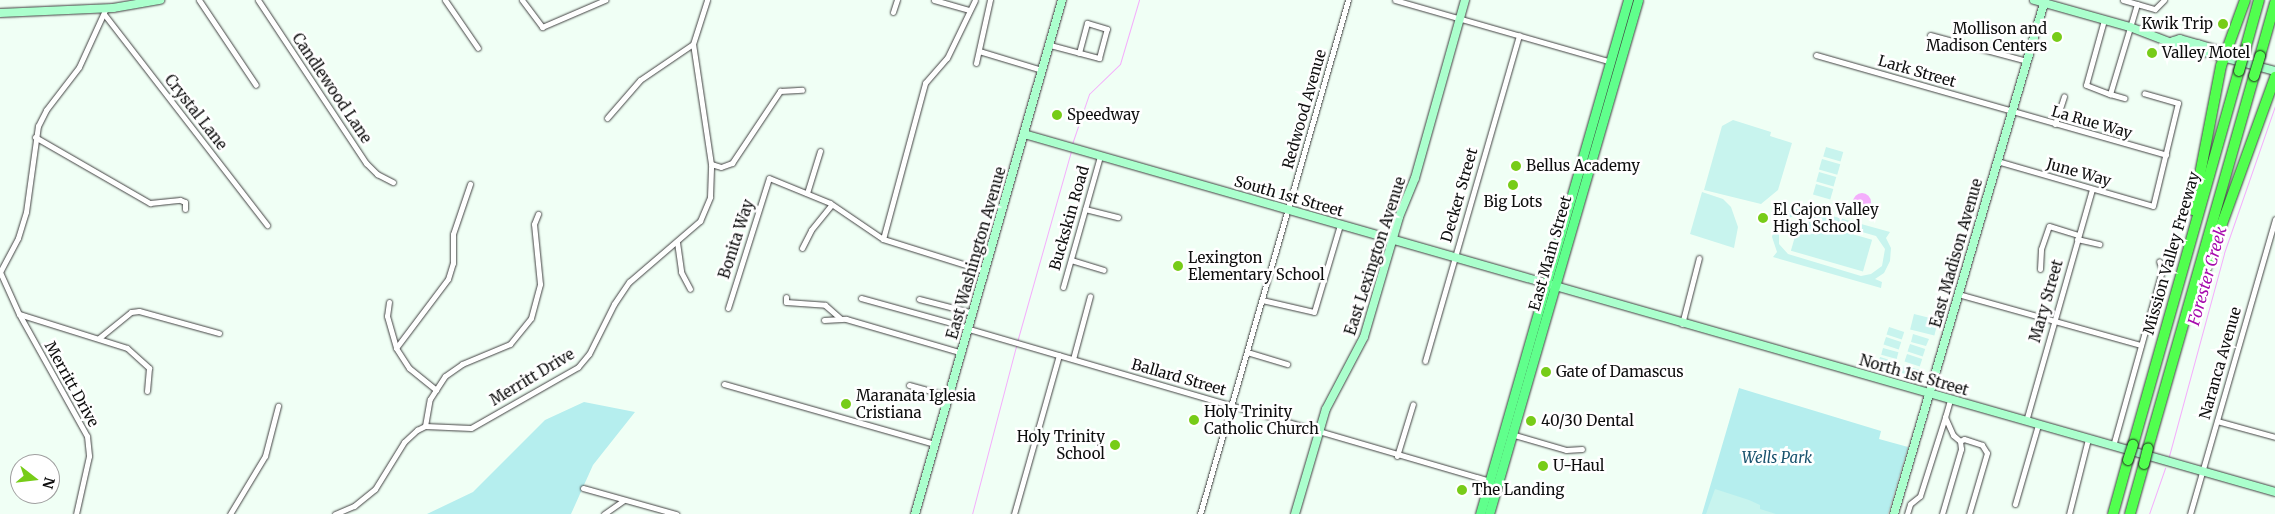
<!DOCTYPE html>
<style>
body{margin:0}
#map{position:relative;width:2275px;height:514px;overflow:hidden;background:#f0fff5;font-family:Merriweather,serif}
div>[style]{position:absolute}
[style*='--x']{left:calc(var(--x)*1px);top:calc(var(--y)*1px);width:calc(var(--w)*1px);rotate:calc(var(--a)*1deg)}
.green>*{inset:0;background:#b5eeee}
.pitch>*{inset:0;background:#c8f4ee;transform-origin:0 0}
.water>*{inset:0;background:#f4affc}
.round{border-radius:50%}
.stream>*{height:1px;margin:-0.5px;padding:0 0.5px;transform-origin:0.5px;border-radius:0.5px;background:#f4affc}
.roads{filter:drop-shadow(0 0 1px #414141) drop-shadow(0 0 1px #414141)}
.street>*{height:5px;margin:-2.5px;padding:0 2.5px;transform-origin:2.5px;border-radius:2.5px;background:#fff}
.secondary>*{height:8px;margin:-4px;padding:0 4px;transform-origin:4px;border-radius:4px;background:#abffcd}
.primary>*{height:9px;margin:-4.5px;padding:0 4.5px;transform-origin:4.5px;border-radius:4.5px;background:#60ff8c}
.highway>*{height:10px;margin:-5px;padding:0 5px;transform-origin:5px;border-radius:5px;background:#51ff4e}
.bridges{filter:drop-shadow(0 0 1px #1f1f1f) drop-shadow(0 0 1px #1f1f1f)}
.highway-bridge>*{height:10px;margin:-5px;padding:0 5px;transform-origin:5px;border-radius:5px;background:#51ff4e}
.dots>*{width:14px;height:14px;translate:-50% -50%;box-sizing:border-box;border:2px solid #fff;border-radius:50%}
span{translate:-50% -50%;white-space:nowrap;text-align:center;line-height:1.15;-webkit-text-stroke:5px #fff;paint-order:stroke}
.poi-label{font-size:15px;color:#0e0e0e}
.right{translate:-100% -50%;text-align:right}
.left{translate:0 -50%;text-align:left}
.street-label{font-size:15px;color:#0e0e0e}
.park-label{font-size:15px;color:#18526d;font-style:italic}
.water-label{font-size:16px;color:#a60bad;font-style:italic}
.north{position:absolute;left:10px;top:454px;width:50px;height:50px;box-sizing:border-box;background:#fff;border:1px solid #9f9f9f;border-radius:50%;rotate:106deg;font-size:14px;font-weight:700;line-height:20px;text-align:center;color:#0e0e0e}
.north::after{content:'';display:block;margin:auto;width:18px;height:22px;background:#77cc18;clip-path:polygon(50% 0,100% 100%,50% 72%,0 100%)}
</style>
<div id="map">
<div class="green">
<div style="clip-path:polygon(1739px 388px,1881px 431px,1879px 439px,1908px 447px,1888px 514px,1702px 514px)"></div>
<div style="clip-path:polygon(584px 402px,635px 412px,593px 465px,571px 514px,427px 514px,473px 492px,545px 420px)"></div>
</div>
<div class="pitch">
<div style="clip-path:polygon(1733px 120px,1771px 132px,1770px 136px,1792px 143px,1778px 190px,1761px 204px,1704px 190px,1722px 126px)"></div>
<div style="left:1826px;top:147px;width:18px;height:10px;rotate:16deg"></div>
<div style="left:1822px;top:159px;width:19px;height:11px;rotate:16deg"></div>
<div style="left:1819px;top:172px;width:18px;height:10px;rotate:16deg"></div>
<div style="left:1816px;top:184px;width:18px;height:11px;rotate:16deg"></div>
<div style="clip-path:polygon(1702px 192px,1723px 199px,1731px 207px,1738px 227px,1734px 248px,1690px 234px)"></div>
<div style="clip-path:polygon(evenodd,1794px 209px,1807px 209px,1890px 232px,1886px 238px,1891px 248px,1890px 261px,1884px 273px,1875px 279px,1882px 282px,1881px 288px,1773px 257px,1777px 252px,1772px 237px,1775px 224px,1783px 214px,1794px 209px,1799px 214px,1876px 236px,1885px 249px,1882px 266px,1871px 274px,1861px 276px,1788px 254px,1779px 244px,1779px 230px,1786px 219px,1799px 214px)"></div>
<div style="left:1800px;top:219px;width:75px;height:33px;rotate:16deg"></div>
<div style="left:1914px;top:314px;width:25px;height:16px;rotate:14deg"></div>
<div style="left:1889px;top:327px;width:16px;height:8px;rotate:18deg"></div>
<div style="clip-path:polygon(1913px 334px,1929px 339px,1926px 346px,1911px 342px)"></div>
<div style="left:1886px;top:337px;width:16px;height:8px;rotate:18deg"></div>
<div style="left:1910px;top:344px;width:16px;height:8px;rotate:18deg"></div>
<div style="left:1883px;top:348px;width:16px;height:7px;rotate:15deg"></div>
<div style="left:1907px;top:354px;width:16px;height:8px;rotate:18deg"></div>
<div style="left:1880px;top:357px;width:17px;height:8px;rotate:17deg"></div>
<div style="clip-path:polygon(1904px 365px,1920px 370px,1917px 377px,1902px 373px)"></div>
<div style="clip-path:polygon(1715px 489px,1749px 500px,1760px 505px,1760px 509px,1776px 514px,1706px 514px)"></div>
</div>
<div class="water">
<div class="round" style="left:1853px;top:193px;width:18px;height:18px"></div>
</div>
<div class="stream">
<div style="--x:1072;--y:144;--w:53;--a:-71.2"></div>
<div style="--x:1089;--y:94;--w:43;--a:-44.1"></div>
<div style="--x:1120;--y:64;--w:67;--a:-73.5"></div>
<div style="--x:1017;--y:342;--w:198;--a:-74.2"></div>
<div style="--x:2169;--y:456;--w:210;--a:-74.8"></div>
<div style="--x:2224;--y:253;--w:156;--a:-70.9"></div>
<div style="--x:972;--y:514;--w:174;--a:-75.3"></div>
<div style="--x:2149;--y:514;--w:49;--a:-70.8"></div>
</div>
<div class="roads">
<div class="street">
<div style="--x:199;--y:0;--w:102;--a:56.2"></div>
<div style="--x:258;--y:0;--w:196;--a:56.5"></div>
<div style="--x:366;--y:163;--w:16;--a:45"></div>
<div style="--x:377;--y:174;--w:18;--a:27"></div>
<div style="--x:445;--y:0;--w:58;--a:55.5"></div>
<div style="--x:522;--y:0;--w:34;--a:53"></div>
<div style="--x:542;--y:27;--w:69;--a:-23.2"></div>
<div style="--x:934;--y:0;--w:36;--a:16"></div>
<div style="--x:1395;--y:0;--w:225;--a:16"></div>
<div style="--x:2123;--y:0;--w:33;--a:16"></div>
<div style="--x:2155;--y:9;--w:13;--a:-45"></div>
<div style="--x:893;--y:12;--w:13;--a:-72"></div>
<div style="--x:104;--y:14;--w:267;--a:52.3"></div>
<div style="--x:2104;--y:20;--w:67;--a:105.5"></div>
<div style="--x:2086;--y:85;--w:26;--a:21"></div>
<div style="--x:2110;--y:94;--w:94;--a:-73.3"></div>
<div style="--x:1930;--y:35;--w:100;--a:15"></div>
<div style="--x:1050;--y:45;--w:51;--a:14.9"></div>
<div style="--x:1099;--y:58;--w:30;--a:-75"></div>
<div style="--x:1107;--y:29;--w:21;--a:-163"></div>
<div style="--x:1087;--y:23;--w:31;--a:105"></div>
<div style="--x:979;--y:51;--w:66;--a:16.8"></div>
<div style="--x:1816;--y:55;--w:364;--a:15.9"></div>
<div style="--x:976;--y:63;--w:65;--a:-77.5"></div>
<div style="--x:2110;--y:94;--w:15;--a:16"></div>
<div style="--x:607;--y:118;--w:50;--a:-49"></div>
<div style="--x:640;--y:80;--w:64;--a:-34.2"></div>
<div style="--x:2055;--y:124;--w:29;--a:-72"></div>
<div style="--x:35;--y:137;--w:133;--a:29.9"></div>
<div style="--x:150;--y:203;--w:30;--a:-6"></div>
<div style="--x:180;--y:200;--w:5;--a:22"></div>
<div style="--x:185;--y:202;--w:7;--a:90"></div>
<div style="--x:1997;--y:161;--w:162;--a:16.1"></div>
<div style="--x:2153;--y:206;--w:106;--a:-76.4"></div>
<div style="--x:2178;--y:103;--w:35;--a:-164"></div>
<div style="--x:711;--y:164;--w:10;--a:17"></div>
<div style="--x:721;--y:167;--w:12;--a:-20"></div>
<div style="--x:732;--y:163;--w:87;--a:-56.3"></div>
<div style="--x:780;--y:91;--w:22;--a:-3"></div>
<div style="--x:807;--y:193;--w:44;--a:-72.8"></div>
<div style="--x:1085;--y:209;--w:34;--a:14"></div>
<div style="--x:883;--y:239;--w:162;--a:-74.9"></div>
<div style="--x:925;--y:83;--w:33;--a:-49"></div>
<div style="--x:947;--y:58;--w:64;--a:-64.2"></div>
<div style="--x:2077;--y:239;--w:23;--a:13"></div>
<div style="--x:677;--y:242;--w:30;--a:82"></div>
<div style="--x:681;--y:272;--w:19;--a:62"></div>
<div style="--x:802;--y:248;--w:20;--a:-63"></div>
<div style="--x:811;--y:230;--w:32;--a:-51"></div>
<div style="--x:1071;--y:260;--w:34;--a:17"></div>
<div style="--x:2040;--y:269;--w:20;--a:-87"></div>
<div style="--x:2041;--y:249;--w:24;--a:-71"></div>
<div style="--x:2049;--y:226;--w:30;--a:17"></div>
<div style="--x:0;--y:272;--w:38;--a:-62"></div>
<div style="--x:18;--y:238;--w:27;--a:-73"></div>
<div style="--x:26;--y:212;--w:87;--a:-82.1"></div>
<div style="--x:38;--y:126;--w:18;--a:-63"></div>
<div style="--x:46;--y:110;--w:54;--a:-52.5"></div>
<div style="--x:79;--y:67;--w:65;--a:-65.4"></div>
<div style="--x:0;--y:272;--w:46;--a:65.7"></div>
<div style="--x:19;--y:314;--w:140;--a:60.9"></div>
<div style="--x:87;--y:436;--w:20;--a:84"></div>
<div style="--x:89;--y:456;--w:59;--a:102.6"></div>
<div style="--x:1063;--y:287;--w:136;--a:-74.2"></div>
<div style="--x:1958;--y:294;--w:190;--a:15.6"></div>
<div style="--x:786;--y:297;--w:5;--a:90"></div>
<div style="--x:786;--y:302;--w:39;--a:4"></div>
<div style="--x:825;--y:305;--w:21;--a:41"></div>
<div style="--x:861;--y:298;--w:112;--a:15.5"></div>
<div style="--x:919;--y:299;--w:56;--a:14.5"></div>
<div style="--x:1262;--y:300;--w:53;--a:13"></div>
<div style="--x:1314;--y:312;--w:91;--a:-73.4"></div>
<div style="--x:389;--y:302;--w:14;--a:98"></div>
<div style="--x:387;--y:316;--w:33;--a:74"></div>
<div style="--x:396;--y:348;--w:24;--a:57"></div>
<div style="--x:409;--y:368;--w:35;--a:39"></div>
<div style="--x:728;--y:308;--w:136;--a:-72.5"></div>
<div style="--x:769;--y:178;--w:66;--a:22.3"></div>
<div style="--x:830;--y:203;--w:64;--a:34.2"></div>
<div style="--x:883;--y:239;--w:107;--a:17.4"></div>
<div style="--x:19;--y:314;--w:113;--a:17.5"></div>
<div style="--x:127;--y:348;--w:30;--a:42"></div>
<div style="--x:149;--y:368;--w:23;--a:95"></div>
<div style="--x:824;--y:320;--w:22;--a:-3"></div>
<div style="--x:846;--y:319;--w:121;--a:16.3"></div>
<div style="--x:1682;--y:324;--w:68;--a:-75.6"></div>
<div style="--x:969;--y:329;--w:543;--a:16.26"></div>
<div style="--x:99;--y:338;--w:41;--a:-39.1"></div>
<div style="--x:131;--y:312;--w:8;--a:-7"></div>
<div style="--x:139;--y:311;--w:83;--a:15.4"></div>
<div style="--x:396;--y:348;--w:86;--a:-53"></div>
<div style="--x:448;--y:279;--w:17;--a:-73"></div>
<div style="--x:453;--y:263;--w:29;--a:-90"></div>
<div style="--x:453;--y:234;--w:53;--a:-71.2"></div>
<div style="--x:1247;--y:352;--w:42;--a:16.7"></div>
<div style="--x:1073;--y:359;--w:65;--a:-74.9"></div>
<div style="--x:1425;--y:361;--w:339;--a:-73.9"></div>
<div style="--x:724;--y:384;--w:219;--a:15.9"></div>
<div style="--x:909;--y:385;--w:41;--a:15.4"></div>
<div style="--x:1950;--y:400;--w:18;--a:106"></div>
<div style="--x:1945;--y:417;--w:20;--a:66"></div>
<div style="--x:1953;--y:435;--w:9;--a:41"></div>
<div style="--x:2026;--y:421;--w:241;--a:-74.1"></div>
<div style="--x:2217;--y:421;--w:60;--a:15.4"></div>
<div style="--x:425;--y:426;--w:27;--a:-80"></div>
<div style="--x:430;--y:399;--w:27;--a:-57"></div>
<div style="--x:445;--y:376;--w:21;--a:-35"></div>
<div style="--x:462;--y:364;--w:52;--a:-22.6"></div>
<div style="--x:510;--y:344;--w:33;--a:-51"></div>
<div style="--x:531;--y:318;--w:35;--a:-75"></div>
<div style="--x:540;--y:284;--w:60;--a:-95.7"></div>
<div style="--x:534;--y:224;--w:11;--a:-68"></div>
<div style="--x:1511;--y:434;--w:57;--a:16.2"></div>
<div style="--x:1566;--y:450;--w:16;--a:-4"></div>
<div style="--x:2113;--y:446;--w:183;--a:-74.4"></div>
<div style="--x:2162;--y:270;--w:9;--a:-108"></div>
<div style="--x:1397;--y:456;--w:54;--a:-72.9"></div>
<div style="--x:583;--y:488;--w:97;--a:15.6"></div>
<div style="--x:2015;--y:504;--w:82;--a:-73.8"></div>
<div style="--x:230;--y:514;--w:68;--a:-58.9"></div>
<div style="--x:265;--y:456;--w:52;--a:-75.4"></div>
<div style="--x:335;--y:514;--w:21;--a:-23"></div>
<div style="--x:354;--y:506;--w:27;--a:-39"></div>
<div style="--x:375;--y:489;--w:55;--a:-58.3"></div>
<div style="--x:404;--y:442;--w:18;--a:-43"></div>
<div style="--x:417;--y:430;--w:9;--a:-27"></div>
<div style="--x:425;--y:426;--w:46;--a:2.5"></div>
<div style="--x:471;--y:428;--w:123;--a:-29.7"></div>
<div style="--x:578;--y:367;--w:17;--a:-50"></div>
<div style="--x:589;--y:354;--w:56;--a:-63.4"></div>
<div style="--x:614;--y:304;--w:27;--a:-56"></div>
<div style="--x:629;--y:282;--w:94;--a:-40.7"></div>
<div style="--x:700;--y:221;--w:26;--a:-67"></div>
<div style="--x:710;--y:197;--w:33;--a:-88"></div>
<div style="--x:711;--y:164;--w:121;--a:-98.5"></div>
<div style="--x:693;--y:44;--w:46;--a:-72.3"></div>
<div style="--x:604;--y:514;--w:24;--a:-35"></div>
<div style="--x:1014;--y:514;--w:165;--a:-74.2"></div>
<div style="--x:1200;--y:514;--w:535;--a:-73.94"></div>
<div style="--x:1907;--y:514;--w:10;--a:-73"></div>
<div style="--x:1910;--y:504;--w:13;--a:-39"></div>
<div style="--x:1920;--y:496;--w:83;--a:-72.4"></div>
<div style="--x:1942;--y:514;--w:68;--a:-73.7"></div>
<div style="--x:1961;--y:449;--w:8;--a:-97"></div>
<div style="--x:1960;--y:441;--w:4;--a:-27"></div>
<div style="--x:1964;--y:439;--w:19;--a:18"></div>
<div style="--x:1982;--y:445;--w:9;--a:58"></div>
<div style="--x:1987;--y:453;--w:64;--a:106.4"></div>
<div style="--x:2069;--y:514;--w:77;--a:-75.8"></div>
<div style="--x:2190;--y:514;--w:307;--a:-73.9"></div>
</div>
<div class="secondary">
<div style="--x:2034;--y:0;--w:100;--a:15.7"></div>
<div style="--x:2130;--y:27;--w:50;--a:21"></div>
<div style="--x:2177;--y:45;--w:101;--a:14.9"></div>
<div style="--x:0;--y:13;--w:113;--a:-2.5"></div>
<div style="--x:113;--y:8;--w:48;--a:-9.7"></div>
<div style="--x:2173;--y:41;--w:7;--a:-16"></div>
<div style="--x:2180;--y:39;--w:19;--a:16"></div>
<div style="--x:2198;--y:44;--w:21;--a:17"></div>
<div style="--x:2218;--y:50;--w:6;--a:51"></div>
<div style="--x:1024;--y:134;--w:1301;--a:15.97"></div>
<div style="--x:915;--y:514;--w:535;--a:-74.04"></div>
<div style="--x:1295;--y:514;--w:109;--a:-73.6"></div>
<div style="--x:1326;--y:409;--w:81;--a:-62.2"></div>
<div style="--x:1364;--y:337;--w:125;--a:-73.7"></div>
<div style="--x:1399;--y:217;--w:42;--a:-67.7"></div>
<div style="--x:1415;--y:178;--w:185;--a:-74.3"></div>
<div style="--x:1894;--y:514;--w:536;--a:-73.63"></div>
</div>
<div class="primary">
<div style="--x:1480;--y:514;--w:535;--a:-73.94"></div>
<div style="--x:1489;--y:514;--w:535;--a:-73.83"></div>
</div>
<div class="highway">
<div style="--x:2245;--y:50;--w:52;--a:-74.4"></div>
<div style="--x:2260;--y:56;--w:55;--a:-74.2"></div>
<div style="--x:2193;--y:210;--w:147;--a:-79"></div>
<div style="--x:2221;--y:66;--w:70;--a:-70"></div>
<div style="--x:2202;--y:279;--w:215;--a:-70.1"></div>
<div style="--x:2133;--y:445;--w:389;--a:-74.2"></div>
<div style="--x:2148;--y:448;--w:387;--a:-74.1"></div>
<div style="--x:2113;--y:514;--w:56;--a:-74.5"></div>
<div style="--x:2130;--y:514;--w:52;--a:-74.4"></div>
</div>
</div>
<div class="bridges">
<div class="highway-bridge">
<div style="--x:2239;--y:71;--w:22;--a:-74"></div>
<div style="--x:2254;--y:76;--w:21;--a:-73"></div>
<div style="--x:2128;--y:460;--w:16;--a:-72"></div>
<div style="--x:2144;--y:464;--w:16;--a:-76"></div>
</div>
</div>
<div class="dots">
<div style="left:2223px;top:24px;background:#77cc18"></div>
<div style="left:2057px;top:37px;background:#77cc18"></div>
<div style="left:2152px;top:53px;background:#77cc18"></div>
<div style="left:1057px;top:115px;background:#77cc18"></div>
<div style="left:1516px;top:166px;background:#77cc18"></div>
<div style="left:1513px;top:185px;background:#77cc18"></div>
<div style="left:1763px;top:218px;background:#77cc18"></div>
<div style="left:1178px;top:266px;background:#77cc18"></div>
<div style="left:1546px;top:372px;background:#77cc18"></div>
<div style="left:846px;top:404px;background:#77cc18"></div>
<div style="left:1194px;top:420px;background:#77cc18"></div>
<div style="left:1531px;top:421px;background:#77cc18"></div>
<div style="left:1115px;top:445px;background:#77cc18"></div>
<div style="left:1543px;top:466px;background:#77cc18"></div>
<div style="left:1462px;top:490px;background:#77cc18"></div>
</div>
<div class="poi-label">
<span class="right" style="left:2213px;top:24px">Kwik Trip</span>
<span class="right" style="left:2047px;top:37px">Mollison and<br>Madison Centers</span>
<span class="left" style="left:2162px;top:53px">Valley Motel</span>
<span class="left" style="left:1067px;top:115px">Speedway</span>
<span class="left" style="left:1526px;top:166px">Bellus Academy</span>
<span style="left:1513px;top:202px">Big Lots</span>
<span class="left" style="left:1773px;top:218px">El Cajon Valley<br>High School</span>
<span class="left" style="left:1188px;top:266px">Lexington<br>Elementary School</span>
<span class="left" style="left:1556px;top:372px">Gate of Damascus</span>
<span class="left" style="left:856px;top:404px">Maranata Iglesia<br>Cristiana</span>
<span class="left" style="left:1204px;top:420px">Holy Trinity<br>Catholic Church</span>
<span class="left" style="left:1541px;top:421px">40/30 Dental</span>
<span class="right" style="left:1105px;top:445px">Holy Trinity<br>School</span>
<span class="left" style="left:1553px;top:466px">U-Haul</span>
<span class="left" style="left:1472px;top:490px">The Landing</span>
</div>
<div class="street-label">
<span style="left:1917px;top:71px;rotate:16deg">Lark Street</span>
<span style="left:332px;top:88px;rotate:56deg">Candlewood Lane</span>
<span style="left:1304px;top:109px;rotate:-74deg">Redwood Avenue</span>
<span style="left:196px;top:112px;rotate:52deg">Crystal Lane</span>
<span style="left:2092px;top:122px;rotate:16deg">La Rue Way</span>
<span style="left:2079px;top:172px;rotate:16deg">June Way</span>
<span style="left:1459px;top:195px;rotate:-74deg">Decker Street</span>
<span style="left:1289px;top:196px;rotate:16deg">South 1st Street</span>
<span style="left:1069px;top:218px;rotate:-74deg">Buckskin Road</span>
<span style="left:736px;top:239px;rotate:-72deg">Bonita Way</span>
<span style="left:976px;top:253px;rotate:-74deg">East Washington Avenue</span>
<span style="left:1550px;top:253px;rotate:-74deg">East Main Street</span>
<span style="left:1956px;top:253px;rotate:-74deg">East Madison Avenue</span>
<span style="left:2171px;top:253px;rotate:-74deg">Mission Valley Freeway</span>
<span style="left:1375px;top:256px;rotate:-72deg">East Lexington Avenue</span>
<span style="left:2046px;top:301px;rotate:-74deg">Mary Street</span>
<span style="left:2220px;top:363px;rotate:-74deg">Naranca Avenue</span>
<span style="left:1914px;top:375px;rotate:16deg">North 1st Street</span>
<span style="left:532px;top:377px;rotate:-31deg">Merritt Drive</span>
<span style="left:1179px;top:377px;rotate:16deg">Ballard Street</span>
<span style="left:72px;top:384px;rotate:61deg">Merritt Drive</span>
</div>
<div class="park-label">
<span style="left:1777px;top:458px">Wells Park</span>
</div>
<div class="water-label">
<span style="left:2207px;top:276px;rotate:-74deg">Forester Creek</span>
</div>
<div class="north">N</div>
</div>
